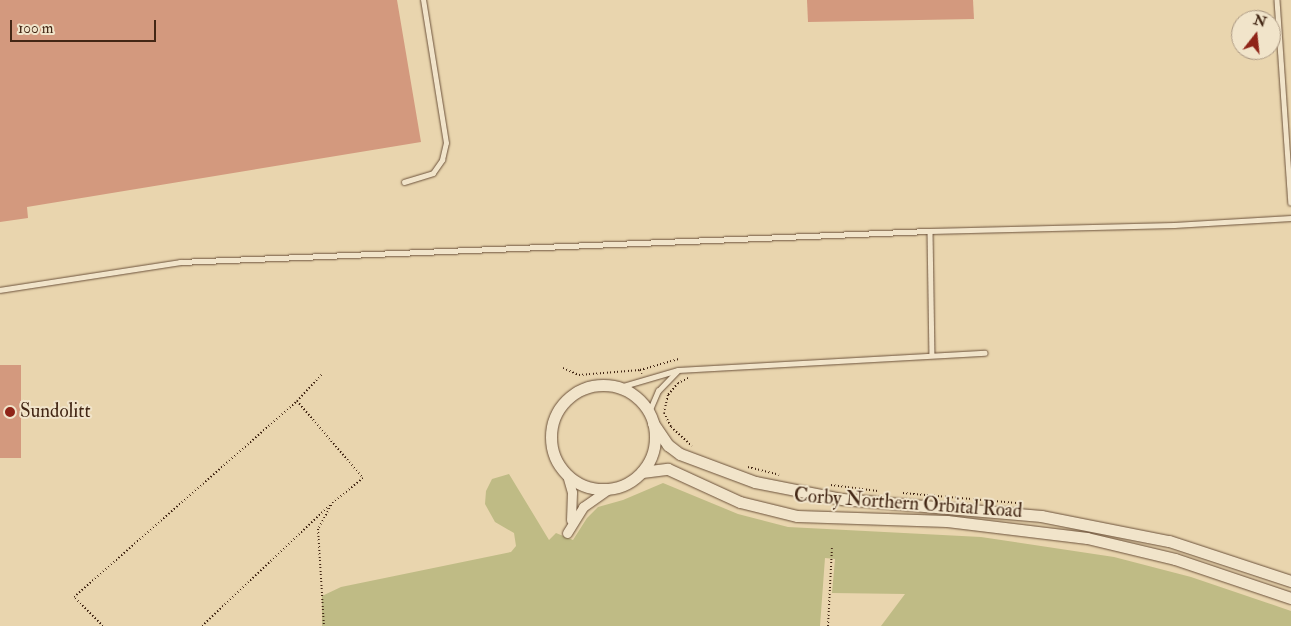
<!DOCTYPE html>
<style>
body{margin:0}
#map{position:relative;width:1291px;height:626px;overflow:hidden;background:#e9d5ae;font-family:"IM FELL Double Pica",serif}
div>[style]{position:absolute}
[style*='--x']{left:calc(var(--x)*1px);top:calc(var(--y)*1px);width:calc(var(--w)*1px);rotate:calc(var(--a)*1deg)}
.green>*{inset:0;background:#bfbb85}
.building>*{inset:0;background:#d3997e;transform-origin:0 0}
.path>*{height:2px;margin-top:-1px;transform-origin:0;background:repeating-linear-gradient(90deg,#432715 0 1px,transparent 0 3.5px)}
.roads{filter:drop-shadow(0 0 1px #6c523b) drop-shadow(0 0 1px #6c523b)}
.service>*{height:4.5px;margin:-2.25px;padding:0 2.25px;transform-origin:2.25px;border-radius:2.25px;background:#f1e4ca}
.minor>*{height:9px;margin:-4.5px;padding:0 4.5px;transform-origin:4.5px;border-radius:4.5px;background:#f1e4ca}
.tertiary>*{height:11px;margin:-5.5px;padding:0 5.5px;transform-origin:5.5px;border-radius:5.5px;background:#f1e4ca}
.tertiary>.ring{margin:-5.5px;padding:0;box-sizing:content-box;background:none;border:11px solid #f1e4ca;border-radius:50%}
.dots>*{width:14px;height:14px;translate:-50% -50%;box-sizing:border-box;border:2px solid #f1e4ca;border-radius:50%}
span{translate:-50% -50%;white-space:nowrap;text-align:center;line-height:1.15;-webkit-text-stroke:4px #f1e4ca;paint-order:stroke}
.poi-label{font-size:19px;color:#432715}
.left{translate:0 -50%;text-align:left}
.street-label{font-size:19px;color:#432715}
.north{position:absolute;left:1231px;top:10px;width:50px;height:50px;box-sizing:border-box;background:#f1e4ca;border:1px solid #ab9882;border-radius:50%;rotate:16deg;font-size:14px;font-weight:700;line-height:20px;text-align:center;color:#432715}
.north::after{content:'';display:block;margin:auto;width:18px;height:22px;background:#8f2418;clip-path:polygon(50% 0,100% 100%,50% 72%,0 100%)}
.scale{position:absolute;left:10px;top:20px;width:146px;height:22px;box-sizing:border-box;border:2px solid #432715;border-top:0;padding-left:6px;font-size:15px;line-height:18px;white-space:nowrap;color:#432715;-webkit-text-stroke:4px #f1e4ca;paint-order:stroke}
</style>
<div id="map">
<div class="green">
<div style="clip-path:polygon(509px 474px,549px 540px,556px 533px,573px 540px,587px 518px,598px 507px,623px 500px,663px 483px,738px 514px,788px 527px,981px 537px,1114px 557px,1191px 577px,1291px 611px,1291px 626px,881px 626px,905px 594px,832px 593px,835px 559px,825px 558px,820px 626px,322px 626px,322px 596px,341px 587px,511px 552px,516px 546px,514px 533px,495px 522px,485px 504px,486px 491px,492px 479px)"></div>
</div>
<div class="building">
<div style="clip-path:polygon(0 0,397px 0,421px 142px,27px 207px,28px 218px,0 222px)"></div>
<div style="clip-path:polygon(807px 0,973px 0,974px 19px,808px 22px)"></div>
<div style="left:0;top:365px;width:21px;height:93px"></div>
</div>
<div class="path">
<div style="--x:563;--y:368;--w:17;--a:24"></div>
<div style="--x:579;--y:375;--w:61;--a:-4.7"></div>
<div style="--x:640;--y:370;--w:4;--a:56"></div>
<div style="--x:640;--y:370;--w:41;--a:-15.8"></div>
<div style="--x:688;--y:378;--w:11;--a:153"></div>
<div style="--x:678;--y:383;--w:16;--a:130"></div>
<div style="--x:668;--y:395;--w:18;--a:103"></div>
<div style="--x:664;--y:413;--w:16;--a:63"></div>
<div style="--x:671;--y:427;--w:28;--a:42"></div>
<div style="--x:297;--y:401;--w:101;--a:49.4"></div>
<div style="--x:363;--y:478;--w:38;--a:141"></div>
<div style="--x:333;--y:502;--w:31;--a:119"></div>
<div style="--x:318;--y:529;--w:97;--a:86.5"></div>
<div style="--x:748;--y:467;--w:32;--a:14"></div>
<div style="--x:831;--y:485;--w:47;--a:7.3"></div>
<div style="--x:903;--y:493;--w:114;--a:5"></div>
<div style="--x:103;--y:626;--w:41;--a:-135"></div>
<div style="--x:74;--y:597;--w:297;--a:-41.3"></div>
<div style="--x:297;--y:401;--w:37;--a:-47"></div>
<div style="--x:202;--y:626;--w:178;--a:-43.4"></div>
<div style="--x:828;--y:626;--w:78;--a:-87.1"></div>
</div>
<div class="roads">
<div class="service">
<div style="--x:1277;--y:0;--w:203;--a:86.1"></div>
<div style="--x:404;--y:182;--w:30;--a:-17"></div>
<div style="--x:433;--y:173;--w:16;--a:-55"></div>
<div style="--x:442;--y:160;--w:17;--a:-77"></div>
<div style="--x:446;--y:143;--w:145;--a:-99.1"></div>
<div style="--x:930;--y:231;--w:123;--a:89.1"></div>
<div style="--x:0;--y:290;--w:182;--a:-8.8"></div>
<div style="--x:180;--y:262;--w:751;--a:-2.37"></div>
<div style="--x:930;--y:231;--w:244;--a:-1.4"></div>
<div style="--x:1174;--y:225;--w:117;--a:-3.4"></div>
<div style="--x:620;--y:387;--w:60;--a:-16.3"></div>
<div style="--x:678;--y:370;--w:307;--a:-3.2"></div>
<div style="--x:649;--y:412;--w:23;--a:-67"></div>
<div style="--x:658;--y:391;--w:28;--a:-46"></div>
</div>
<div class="minor">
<div style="--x:567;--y:475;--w:18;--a:74"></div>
<div style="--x:572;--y:492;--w:28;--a:92"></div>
<div style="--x:567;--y:533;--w:31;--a:-58"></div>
<div style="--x:583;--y:507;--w:32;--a:-35"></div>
</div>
<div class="tertiary">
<div class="ring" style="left:551px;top:385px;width:93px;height:93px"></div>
<div style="--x:653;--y:423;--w:27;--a:56"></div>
<div style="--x:668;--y:445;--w:15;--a:37"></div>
<div style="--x:680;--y:454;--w:80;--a:20.5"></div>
<div style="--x:755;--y:482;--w:89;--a:11.1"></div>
<div style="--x:842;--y:499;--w:200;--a:4.9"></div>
<div style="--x:1041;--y:516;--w:130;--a:11.1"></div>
<div style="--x:1169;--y:541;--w:128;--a:18.2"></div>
<div style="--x:642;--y:472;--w:26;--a:-7"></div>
<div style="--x:668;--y:469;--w:79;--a:24.6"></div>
<div style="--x:740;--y:502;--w:59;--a:13.8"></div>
<div style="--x:797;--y:516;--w:150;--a:1.9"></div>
<div style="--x:947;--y:521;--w:141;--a:6.9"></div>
<div style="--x:1087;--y:538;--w:90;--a:13.4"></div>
<div style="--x:1175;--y:559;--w:122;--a:18.6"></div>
</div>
</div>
<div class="dots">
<div style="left:10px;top:412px;background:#8f2418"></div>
</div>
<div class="poi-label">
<span class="left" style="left:20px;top:412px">Sundolitt</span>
</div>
<div class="street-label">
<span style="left:908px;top:504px;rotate:4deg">Corby Northern Orbital Road</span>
</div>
<div class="north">N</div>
<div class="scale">100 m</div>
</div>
